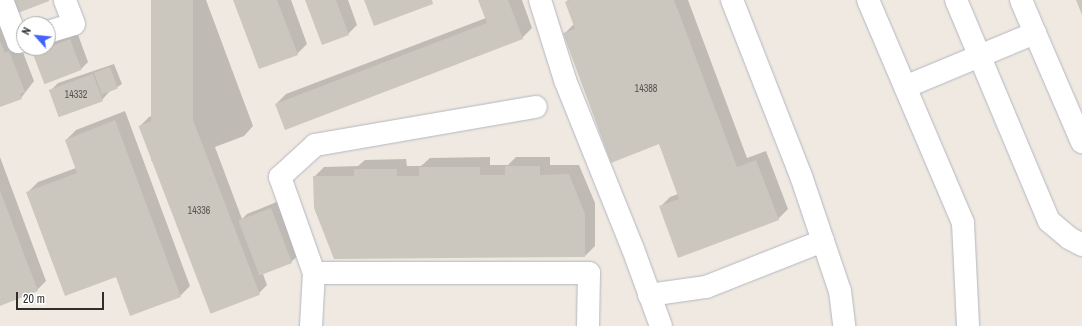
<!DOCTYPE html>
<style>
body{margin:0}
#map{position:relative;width:1082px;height:326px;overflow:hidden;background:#efe9e1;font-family:"Archivo Narrow",sans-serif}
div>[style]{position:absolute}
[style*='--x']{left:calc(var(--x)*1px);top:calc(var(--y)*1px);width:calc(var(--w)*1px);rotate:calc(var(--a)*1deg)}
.shadow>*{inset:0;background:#0003}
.building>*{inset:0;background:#cbc7bf;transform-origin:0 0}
.roads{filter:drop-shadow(0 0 1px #b4b7c1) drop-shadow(0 0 1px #b4b7c1)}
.minor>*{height:22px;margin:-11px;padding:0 11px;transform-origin:11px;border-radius:11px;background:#fff}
span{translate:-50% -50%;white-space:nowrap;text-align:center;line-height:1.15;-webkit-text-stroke:3px #fff;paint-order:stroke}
.number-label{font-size:10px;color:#555452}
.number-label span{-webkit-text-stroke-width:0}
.north{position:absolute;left:16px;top:16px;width:40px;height:40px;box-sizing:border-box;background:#fff;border:1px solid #ababab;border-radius:50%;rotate:297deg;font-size:11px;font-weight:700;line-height:16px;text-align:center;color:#2e2e2e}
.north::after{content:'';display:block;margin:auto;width:14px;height:18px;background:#4264fb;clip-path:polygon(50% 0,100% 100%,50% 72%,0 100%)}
.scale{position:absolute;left:16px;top:292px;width:88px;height:18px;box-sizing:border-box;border:2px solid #2e2e2e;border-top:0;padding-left:5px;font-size:12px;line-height:14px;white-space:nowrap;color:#2e2e2e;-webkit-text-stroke:3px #fff;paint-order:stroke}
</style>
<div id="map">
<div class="shadow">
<div style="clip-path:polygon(152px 0,206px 0,253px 126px,244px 136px,215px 147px,242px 219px,247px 214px,279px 201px,299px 255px,291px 262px,263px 274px,267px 285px,258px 294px,140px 126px,149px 117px,190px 101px)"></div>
<div style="clip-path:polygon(234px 0,291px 0,307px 44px,297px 54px)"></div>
<div style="clip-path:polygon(306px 0,348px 0,357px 25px,348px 34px)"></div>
<div style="clip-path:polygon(479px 0,522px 0,532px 28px,522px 38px,276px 104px,286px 94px,486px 18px)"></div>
<div style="clip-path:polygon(568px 0,688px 0,747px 158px,766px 151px,788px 209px,778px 219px,660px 207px,670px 197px,678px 194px,659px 143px,564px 34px,574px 24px,566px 2px)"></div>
<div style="clip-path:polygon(0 4px,19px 42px,34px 81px,21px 98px,0 106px)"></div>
<div style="clip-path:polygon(77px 32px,88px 62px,81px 69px,34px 53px,39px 48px,48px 48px,48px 43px)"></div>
<div style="clip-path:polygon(114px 64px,122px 84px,109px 92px,102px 100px,51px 90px,58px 83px)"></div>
<div style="clip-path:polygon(125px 111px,190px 286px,180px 296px,116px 276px,28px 192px,38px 182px,76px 168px,66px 140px,76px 130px)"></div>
<div style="clip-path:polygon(0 157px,46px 281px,37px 290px,0 303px)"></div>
<div style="clip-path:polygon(490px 157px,490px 165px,508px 165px,516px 157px,550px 157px,550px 165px,579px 165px,595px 203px,595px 246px,585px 256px,314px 177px,324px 167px,358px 166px,365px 160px,406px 159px,407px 166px,421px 166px,430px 158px)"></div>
</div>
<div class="building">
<div style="clip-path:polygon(13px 0,49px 0,49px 1px,18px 13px)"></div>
<div style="left:151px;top:0;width:42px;height:161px"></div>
<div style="clip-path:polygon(233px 0,277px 0,298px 55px,259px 69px)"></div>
<div style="clip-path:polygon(305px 0,336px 0,349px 35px,322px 45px)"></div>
<div style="clip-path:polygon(364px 0,432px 0,433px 4px,374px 26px)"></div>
<div style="clip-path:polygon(478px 0,508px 0,523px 39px,285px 130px,275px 104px,487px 23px)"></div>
<div style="clip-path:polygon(570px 0,674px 0,737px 167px,756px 160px,779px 220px,678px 258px,659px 206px,679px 199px,659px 144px,611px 163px,563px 33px,575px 29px,565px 2px)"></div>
<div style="clip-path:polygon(1076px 0,1082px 0,1082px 15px)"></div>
<div style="left:70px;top:39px;width:33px;height:40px;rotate:69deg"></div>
<div style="clip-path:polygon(0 41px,5px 53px,9px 51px,25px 92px,20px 94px,22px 99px,0 107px)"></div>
<div style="left:110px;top:67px;width:23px;height:17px;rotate:70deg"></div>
<div style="left:93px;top:74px;width:29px;height:47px;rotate:70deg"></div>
<div style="left:188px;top:107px;width:201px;height:53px;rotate:69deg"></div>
<div style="clip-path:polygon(115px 120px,181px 297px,130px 316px,116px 277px,65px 296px,26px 192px,77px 173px,65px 140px)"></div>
<div style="clip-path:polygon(505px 166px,540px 166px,540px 175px,569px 174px,585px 214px,585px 257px,334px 259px,314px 208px,313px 176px,354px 176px,354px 169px,397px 169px,397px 176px,419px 176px,419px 167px,480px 167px,480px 175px,505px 175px)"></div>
<div style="clip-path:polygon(0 190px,38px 291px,0 306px)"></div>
<div style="left:271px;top:208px;width:59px;height:35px;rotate:69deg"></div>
</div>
<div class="roads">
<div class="minor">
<div style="--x:2;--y:0;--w:45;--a:69.1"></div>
<div style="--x:18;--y:42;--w:6;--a:-18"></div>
<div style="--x:540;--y:0;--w:84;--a:72.6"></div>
<div style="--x:565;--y:80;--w:182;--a:68.1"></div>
<div style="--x:633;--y:249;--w:82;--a:70"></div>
<div style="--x:732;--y:0;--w:189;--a:68.6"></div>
<div style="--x:801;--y:176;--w:121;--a:71.3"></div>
<div style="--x:840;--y:291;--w:35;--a:83"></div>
<div style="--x:868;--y:0;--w:242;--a:66.9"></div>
<div style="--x:963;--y:223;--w:103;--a:87.2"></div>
<div style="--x:956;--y:0;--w:240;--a:67.2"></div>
<div style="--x:1049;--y:221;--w:26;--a:40"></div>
<div style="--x:1069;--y:238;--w:15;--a:28"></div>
<div style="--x:48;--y:32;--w:27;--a:-17"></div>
<div style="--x:74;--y:24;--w:26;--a:-111"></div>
<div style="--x:1035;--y:33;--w:119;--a:66.7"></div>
<div style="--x:905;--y:87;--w:141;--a:-22.6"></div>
<div style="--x:1035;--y:33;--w:36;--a:-113"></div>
<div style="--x:314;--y:273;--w:275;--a:0"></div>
<div style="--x:589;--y:273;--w:53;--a:91.1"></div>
<div style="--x:649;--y:295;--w:58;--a:-8"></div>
<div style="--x:706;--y:287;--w:126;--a:-21.5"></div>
<div style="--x:311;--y:326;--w:53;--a:-86.8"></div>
<div style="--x:314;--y:273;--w:102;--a:-109.5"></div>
<div style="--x:280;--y:177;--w:47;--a:-42.4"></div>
<div style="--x:315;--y:145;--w:224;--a:-9.8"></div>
</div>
</div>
<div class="number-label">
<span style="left:646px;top:89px">14388</span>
<span style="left:76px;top:95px">14332</span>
<span style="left:199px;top:211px">14336</span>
</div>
<div class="north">N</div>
<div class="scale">20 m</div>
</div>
